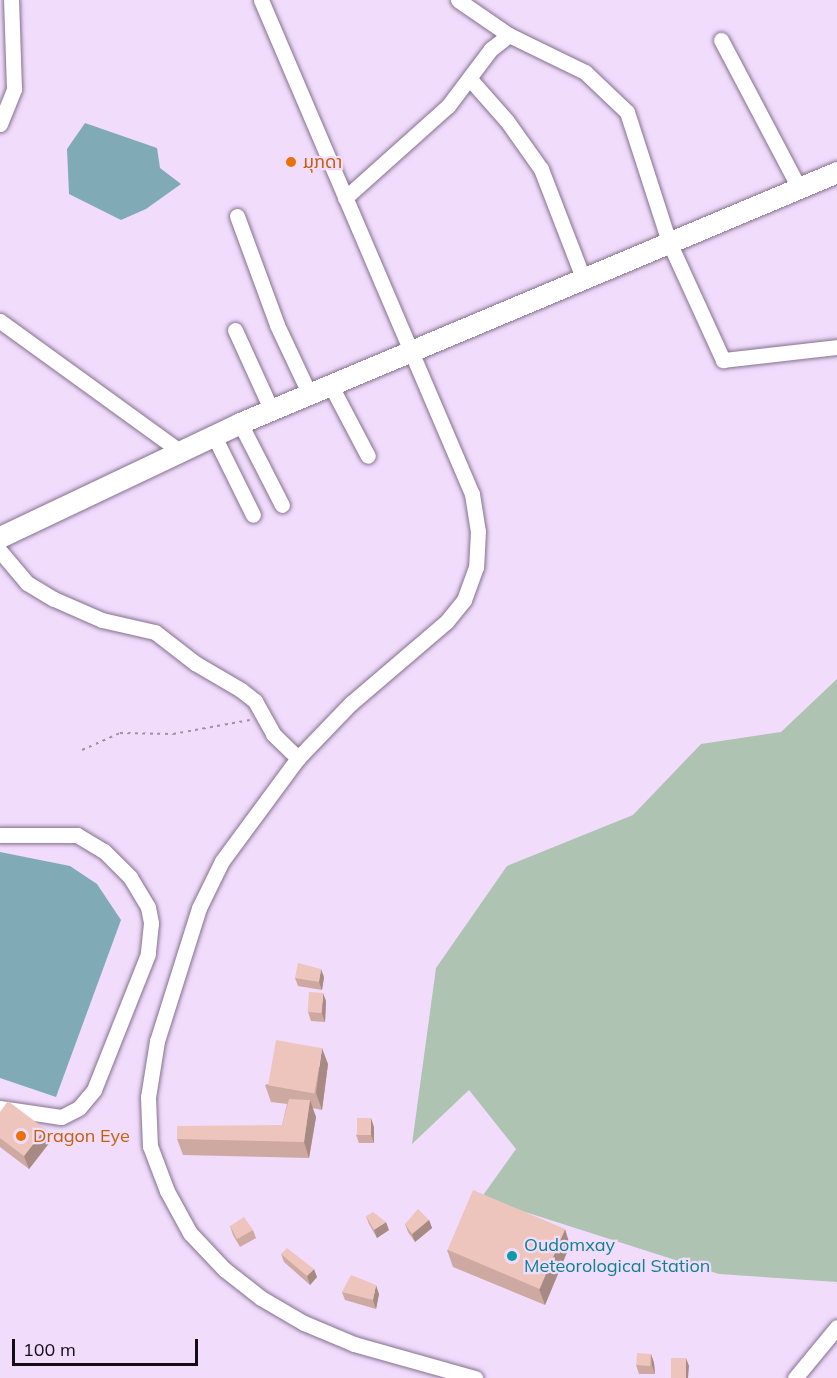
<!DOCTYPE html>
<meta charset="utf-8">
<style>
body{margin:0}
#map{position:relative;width:837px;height:1378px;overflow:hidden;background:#f1dcfc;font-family:Mulish,"Noto Sans Lao",sans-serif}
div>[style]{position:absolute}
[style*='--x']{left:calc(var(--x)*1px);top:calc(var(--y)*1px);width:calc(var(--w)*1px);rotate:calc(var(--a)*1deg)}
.green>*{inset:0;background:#afc3b2}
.water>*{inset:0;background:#81aab7}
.path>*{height:2px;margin-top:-1px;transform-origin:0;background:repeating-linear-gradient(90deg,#a090a8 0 3px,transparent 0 7.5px)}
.roads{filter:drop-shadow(0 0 2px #84718e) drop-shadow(0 0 2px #84718e)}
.street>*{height:15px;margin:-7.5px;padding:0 7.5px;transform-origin:7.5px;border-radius:7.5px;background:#fff}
.secondary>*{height:21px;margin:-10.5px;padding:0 10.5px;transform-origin:10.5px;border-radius:10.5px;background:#fff}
.wall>*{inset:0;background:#cda9a2}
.shaded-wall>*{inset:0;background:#a78a84}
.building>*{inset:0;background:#eec5bc;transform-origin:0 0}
.dots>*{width:16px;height:16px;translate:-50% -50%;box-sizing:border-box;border:3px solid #f1dcfc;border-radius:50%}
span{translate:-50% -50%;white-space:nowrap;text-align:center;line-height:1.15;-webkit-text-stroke:4.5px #f1dcfc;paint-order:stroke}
.food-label{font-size:18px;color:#c56008}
.left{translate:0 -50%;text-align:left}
.culture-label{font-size:18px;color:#0d838f}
.scale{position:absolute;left:12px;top:1339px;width:186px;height:27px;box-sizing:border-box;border:3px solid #130c16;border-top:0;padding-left:8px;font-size:18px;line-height:21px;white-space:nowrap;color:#130c16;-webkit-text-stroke:4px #f1dcfc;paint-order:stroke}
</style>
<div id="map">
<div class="green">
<div style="clip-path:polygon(837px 679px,837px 1282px,719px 1274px,481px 1198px,516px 1149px,469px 1090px,412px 1144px,436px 968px,507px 866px,633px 815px,701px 744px,781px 732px)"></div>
</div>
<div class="water">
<div style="clip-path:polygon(85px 123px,157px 148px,160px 168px,181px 184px,146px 209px,121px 220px,69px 194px,67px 149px)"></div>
<div style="clip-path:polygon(0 852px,70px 866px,97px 884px,121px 920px,56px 1097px,0 1078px)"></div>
</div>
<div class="path">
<div style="--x:82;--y:750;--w:42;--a:-24.1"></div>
<div style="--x:120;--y:733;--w:53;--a:1.1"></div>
<div style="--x:173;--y:734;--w:78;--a:-10.3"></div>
</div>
<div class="roads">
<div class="street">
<div style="--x:261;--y:0;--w:537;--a:66.87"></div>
<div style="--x:472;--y:494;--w:37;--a:81"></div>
<div style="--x:478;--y:531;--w:36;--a:93"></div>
<div style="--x:476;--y:567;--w:35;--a:110"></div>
<div style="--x:464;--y:600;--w:28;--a:129"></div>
<div style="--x:446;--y:622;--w:125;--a:139.5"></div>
<div style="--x:351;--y:703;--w:76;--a:133.9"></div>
<div style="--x:298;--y:758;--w:128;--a:126.4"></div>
<div style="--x:222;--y:861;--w:52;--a:116.1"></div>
<div style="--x:199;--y:908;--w:139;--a:107.5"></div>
<div style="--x:157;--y:1041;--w:57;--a:99.1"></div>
<div style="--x:148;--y:1097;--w:49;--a:87.7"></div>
<div style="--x:150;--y:1146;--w:48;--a:69.3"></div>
<div style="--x:167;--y:1191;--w:48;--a:61.3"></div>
<div style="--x:190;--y:1233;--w:50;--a:46.6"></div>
<div style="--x:224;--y:1269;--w:47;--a:38.1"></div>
<div style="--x:261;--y:1298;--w:50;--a:30.2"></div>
<div style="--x:304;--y:1323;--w:54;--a:22.8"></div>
<div style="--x:354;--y:1344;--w:126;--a:15.7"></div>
<div style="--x:458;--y:0;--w:62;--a:34.5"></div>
<div style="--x:509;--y:35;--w:85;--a:26"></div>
<div style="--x:585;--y:72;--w:58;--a:43.6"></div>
<div style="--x:627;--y:112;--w:137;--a:72.1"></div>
<div style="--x:669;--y:242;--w:130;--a:65.4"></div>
<div style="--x:723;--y:360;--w:115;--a:-6.5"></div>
<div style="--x:721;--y:40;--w:167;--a:62.2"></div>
<div style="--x:469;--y:78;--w:57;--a:48.5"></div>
<div style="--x:507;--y:121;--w:59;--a:54.7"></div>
<div style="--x:541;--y:169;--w:117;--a:68.9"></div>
<div style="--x:0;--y:124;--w:38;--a:-68"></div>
<div style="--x:14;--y:89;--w:89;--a:-91.9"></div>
<div style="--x:345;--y:198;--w:138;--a:-41.8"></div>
<div style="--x:448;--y:106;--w:71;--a:-53"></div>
<div style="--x:491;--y:49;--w:23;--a:-38"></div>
<div style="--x:237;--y:216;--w:116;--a:69.8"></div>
<div style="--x:277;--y:325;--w:75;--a:64.8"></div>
<div style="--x:0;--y:321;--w:220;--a:35.9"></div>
<div style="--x:235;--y:330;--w:87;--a:65.5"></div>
<div style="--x:330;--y:384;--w:81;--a:62.2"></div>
<div style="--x:240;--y:423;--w:92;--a:62.9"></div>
<div style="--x:213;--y:434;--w:90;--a:63.7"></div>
<div style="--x:0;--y:551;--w:42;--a:49.8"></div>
<div style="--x:27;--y:583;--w:31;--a:31"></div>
<div style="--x:54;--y:599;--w:52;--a:23.6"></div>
<div style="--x:102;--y:620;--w:54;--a:12.8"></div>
<div style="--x:155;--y:632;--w:51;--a:37.8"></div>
<div style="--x:195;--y:663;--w:53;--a:30.4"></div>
<div style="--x:241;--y:690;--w:18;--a:38"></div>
<div style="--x:255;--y:701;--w:38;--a:61"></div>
<div style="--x:273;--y:734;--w:35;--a:44"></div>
<div style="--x:0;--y:835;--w:77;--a:0"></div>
<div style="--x:77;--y:835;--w:31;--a:31"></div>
<div style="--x:104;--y:851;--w:37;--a:45"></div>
<div style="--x:130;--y:877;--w:35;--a:59"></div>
<div style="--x:148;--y:907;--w:16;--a:79"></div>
<div style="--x:151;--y:923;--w:31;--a:96"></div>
<div style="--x:148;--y:954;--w:146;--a:111.7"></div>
<div style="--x:94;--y:1090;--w:23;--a:130"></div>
<div style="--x:79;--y:1108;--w:20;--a:153"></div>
<div style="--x:61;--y:1117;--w:62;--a:-171.6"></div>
<div style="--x:795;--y:1378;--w:66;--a:-50.5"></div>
</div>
<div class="secondary">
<div style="--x:0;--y:537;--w:266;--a:-25.4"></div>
<div style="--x:240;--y:423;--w:648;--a:-22.8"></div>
</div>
</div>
<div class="wall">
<div style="clip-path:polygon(324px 977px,322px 990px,298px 986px,295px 978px)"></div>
<div style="clip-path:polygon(326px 1001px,325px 1022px,311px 1021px,308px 1012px)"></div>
<div style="clip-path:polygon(328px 1064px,322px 1110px,312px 1108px,316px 1117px,309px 1158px,183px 1155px,177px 1139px,282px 1125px,287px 1104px,271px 1102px,265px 1085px)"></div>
<div style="clip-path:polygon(0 1112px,50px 1142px,29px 1169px,0 1147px)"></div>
<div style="clip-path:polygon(374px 1127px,374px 1143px,359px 1143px,356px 1135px)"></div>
<div style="clip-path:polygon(366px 1216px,389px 1230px,377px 1238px,369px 1224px)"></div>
<div style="clip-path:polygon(429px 1220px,432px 1228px,415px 1242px,408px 1232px,405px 1224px)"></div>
<div style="clip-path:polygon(230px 1226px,253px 1230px,256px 1238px,240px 1247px,233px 1235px)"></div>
<div style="clip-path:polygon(570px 1245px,545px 1305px,453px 1267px,447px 1250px)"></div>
<div style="clip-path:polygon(281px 1254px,317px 1277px,310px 1285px,284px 1262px)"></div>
<div style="clip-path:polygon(342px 1292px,379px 1294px,376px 1309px,345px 1300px)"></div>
<div style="clip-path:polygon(651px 1354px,654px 1363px,655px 1374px,639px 1374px,636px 1365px)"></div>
</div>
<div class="shaded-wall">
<div style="clip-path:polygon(321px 969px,324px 977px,322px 990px,319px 982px)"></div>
<div style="clip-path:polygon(323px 993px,326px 1001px,325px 1022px,322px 1014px)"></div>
<div style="clip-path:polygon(322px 1048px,328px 1064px,322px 1110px,316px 1093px)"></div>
<div style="clip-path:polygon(310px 1100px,316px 1117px,309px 1158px,304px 1142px)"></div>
<div style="clip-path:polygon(371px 1118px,374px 1127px,374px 1143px,371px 1135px)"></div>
<div style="clip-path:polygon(45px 1129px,50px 1142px,29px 1169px,24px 1156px)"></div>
<div style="clip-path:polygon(429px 1220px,432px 1228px,415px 1242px,412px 1234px)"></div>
<div style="clip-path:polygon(386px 1222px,389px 1230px,377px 1238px,374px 1230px)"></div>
<div style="clip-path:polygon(565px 1229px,570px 1245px,545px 1305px,539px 1289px)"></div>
<div style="clip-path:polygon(314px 1269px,317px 1277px,310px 1285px,307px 1276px)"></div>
<div style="clip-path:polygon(376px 1285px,379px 1294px,376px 1309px,373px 1300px)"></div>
<div style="clip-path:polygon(651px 1354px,654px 1363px,655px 1374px,652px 1366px)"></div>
<div style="clip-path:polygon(686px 1358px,689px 1366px,688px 1378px,684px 1378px)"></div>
</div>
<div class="building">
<div style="clip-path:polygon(298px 963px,321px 969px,319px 982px,295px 978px)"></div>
<div style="left:309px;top:992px;width:14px;height:20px;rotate:4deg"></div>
<div style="left:276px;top:1040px;width:47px;height:46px;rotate:10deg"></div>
<div style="clip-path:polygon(289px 1099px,310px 1100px,304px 1142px,177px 1139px,177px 1126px,282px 1125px)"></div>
<div style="clip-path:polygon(8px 1101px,45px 1129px,24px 1156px,0 1138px,0 1112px)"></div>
<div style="left:357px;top:1118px;width:14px;height:17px"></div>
<div style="left:473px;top:1190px;width:100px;height:65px;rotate:23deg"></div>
<div style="clip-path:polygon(418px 1209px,429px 1220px,412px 1234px,405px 1224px)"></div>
<div style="clip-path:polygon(373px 1212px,386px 1222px,374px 1230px,366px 1216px)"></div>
<div style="clip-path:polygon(244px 1217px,253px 1230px,237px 1239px,230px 1226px)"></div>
<div style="clip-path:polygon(287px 1248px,314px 1269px,307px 1276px,281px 1254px)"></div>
<div style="clip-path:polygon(351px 1275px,376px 1285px,373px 1300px,342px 1292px)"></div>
<div style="left:637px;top:1353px;width:14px;height:12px;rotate:4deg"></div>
<div style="left:671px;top:1358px;width:15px;height:20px"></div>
</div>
<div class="dots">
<div style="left:291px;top:162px;background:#e8710a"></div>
<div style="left:21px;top:1136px;background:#e8710a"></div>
<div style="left:512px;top:1256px;background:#0f9aa8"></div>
</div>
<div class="food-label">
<span class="left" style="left:303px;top:162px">ມຸກດາ</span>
<span class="left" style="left:33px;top:1136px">Dragon Eye</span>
</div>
<div class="culture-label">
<span class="left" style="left:524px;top:1256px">Oudomxay<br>Meteorological Station</span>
</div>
<div class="scale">100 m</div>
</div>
